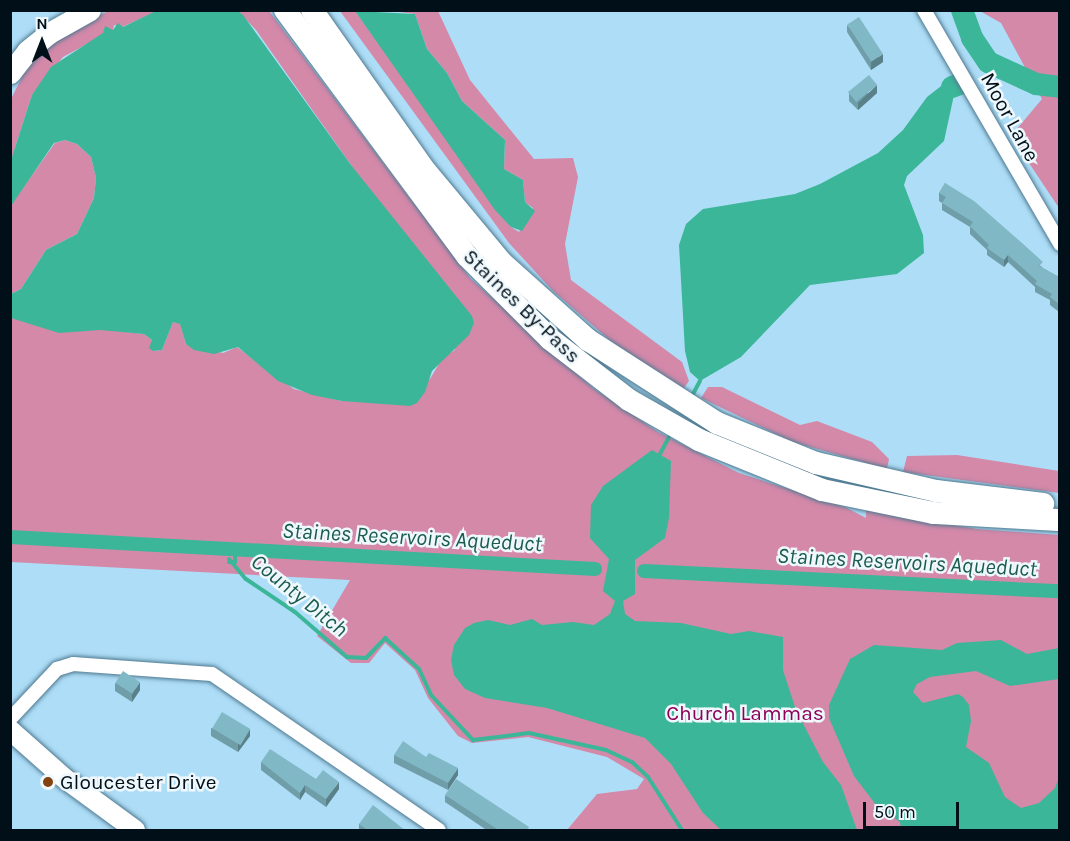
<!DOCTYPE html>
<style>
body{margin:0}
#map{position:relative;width:1070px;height:841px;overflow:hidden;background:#aeddf7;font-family:Karla,sans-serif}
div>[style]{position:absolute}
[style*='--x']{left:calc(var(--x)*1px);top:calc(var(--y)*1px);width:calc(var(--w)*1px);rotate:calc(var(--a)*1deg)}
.green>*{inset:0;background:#d489a9}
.water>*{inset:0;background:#3cb698}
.stream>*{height:4px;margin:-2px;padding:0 2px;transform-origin:2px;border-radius:2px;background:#3cb698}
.canal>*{height:14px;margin:-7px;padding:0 7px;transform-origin:7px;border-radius:7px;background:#3cb698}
.river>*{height:22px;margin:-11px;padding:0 11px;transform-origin:11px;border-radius:11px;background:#3cb698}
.roads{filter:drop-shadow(0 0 2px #4e7990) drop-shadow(0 0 2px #4e7990)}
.minor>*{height:14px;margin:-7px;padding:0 7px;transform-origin:7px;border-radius:7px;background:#fff}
.secondary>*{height:20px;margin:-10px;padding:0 10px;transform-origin:10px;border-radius:10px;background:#fff}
.primary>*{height:21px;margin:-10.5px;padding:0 10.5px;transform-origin:10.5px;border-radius:10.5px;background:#fff}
.trunk>*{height:22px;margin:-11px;padding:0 11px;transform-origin:11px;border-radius:11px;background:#fff}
.wall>*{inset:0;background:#6f9ea9}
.shaded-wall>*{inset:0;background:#5a818a}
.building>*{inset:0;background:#81b8c5;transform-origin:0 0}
.dots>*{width:16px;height:16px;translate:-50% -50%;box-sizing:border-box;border:3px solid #eff8fd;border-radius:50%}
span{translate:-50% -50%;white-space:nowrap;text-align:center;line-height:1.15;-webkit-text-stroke:5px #eff8fd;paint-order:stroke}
.street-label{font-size:21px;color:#010f18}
.park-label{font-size:21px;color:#8e0056}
.poi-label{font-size:21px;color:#010f18}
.left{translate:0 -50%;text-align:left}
.water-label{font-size:22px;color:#1b5c4c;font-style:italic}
.frame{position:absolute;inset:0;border:12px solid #010f18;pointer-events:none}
.north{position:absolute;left:12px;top:12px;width:60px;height:60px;-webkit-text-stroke:4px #eff8fd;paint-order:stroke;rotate:0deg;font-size:16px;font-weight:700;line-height:24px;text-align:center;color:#010f18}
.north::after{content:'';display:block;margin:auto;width:21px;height:27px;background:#010f18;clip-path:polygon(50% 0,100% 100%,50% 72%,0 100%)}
.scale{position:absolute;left:863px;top:802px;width:96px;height:27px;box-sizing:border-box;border:3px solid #010f18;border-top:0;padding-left:8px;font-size:18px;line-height:21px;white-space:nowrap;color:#010f18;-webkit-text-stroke:4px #eff8fd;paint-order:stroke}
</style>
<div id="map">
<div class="green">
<div style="clip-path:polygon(108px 11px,158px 11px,122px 27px,114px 25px,113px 30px,63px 57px,32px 95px,11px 160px,11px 99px,25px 71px,50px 42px)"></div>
<div style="clip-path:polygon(238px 11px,269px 11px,470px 278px,593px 388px,658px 432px,739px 473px,845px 507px,866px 518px,866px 510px,977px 529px,1059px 535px,1059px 830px,567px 830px,597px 794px,637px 789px,644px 779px,607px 757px,528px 737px,472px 743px,458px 736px,428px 698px,415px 670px,385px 643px,369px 663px,351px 663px,317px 636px,350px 580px,11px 562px,10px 318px,144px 334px,152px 340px,153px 351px,162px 350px,173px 322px,180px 323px,186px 344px,223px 353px,237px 347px,294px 389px,342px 401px,430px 379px,443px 357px,455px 350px,351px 165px,256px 30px)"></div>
<div style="clip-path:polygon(340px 11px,355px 11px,511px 227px,519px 232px,533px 208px,525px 202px,523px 180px,504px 169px,505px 140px,462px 101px,447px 73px,427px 49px,415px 14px,392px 11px,438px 11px,470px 80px,534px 159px,573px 158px,578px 177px,565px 244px,571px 280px,682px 362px,689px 381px,684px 388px,613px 343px,553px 291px,509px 243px)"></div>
<div style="clip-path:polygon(980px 11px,1059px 11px,1059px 208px,1011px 136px,1042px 99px,1001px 23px)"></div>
<div style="clip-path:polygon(65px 140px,77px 144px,91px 157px,96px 178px,94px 198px,77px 234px,46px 250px,21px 289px,11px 294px,10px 206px,55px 143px)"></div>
<div style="clip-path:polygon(708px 387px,722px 387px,800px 425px,817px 421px,872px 442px,889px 459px,887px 469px,793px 442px,701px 398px)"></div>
<div style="clip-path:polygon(957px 455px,1059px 471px,1059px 493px,903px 472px,907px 456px)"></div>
</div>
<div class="water">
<div style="clip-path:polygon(158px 10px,238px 11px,243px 15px,351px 165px,472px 316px,474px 323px,469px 335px,432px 371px,425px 392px,417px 403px,410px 406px,342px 401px,312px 395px,278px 381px,238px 347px,214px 354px,194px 350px,186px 344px,180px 324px,173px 322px,162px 350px,153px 351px,149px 348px,152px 340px,144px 334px,100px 330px,59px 333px,11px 318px,11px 294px,21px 289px,46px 250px,77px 234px,94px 198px,96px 178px,91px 157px,77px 144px,65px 140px,54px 143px,11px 206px,11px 160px,32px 95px,51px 67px,103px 33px,105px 26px,113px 30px,118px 23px,123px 27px)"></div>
<div style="clip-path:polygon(355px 11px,415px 14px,427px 49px,447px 73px,462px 101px,505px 140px,504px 169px,523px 180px,525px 202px,535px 211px,522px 231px,511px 227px,495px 210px)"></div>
<div style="clip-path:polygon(945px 83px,952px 87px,954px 95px,944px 141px,907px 176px,904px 185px,923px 235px,924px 253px,897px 274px,810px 285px,741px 357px,700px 381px,690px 372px,685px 351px,679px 245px,686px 224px,703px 209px,795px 194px,820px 184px,878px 153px,903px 130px,927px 97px)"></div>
<div style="clip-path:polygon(652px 450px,671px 461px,669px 518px,665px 538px,635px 560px,635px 594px,623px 601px,625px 614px,635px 621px,681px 623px,731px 634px,749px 631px,783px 637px,783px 670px,796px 710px,823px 762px,841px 785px,857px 830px,721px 830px,703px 813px,671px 764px,645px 738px,547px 708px,485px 698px,465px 689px,454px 675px,451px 660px,454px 645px,465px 628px,474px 623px,488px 620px,510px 625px,532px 619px,542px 625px,573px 622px,594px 625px,610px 614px,615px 601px,603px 591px,609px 559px,590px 538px,591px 505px,603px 486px)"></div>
<div style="clip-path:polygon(1001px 640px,1027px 654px,1059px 648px,1059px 679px,1010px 686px,976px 671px,930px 677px,917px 684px,913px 692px,923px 703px,958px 694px,963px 697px,969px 705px,971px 721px,966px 747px,989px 763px,1005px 797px,1021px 808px,1039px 803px,1055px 788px,1059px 777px,1059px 830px,901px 830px,900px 822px,876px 805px,854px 776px,829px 718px,829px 705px,850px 659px,874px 645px,942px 650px,957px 643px)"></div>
</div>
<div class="stream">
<div style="--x:693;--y:394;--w:15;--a:-62"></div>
<div style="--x:660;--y:454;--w:19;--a:-62"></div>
<div style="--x:229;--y:559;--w:26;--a:50"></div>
<div style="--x:246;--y:579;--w:59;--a:34"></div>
<div style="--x:295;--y:612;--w:69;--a:40.9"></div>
<div style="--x:347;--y:657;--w:19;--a:3"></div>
<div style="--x:366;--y:658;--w:28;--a:-46"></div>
<div style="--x:385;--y:638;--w:46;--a:42.4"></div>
<div style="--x:419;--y:669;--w:29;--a:65"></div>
<div style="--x:431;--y:695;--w:62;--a:47"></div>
<div style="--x:473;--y:740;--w:56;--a:-7.1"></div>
<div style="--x:529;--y:733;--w:79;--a:12.4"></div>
<div style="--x:606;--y:750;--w:29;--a:25"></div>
<div style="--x:632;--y:762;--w:22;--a:43"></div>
<div style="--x:648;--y:777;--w:63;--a:57.3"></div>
<div style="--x:229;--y:562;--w:6;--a:0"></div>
<div style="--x:235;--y:562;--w:14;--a:-90"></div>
</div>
<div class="canal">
<div style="--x:10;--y:537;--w:586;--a:3.13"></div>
<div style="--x:644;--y:571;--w:416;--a:2.8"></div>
</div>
<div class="river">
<div style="--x:962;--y:10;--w:30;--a:70"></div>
<div style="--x:972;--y:38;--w:29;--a:56"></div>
<div style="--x:988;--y:62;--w:53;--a:24.6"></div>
<div style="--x:1036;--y:84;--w:24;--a:7"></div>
<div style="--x:952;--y:87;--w:9;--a:-21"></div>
</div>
<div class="roads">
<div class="minor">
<div style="--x:924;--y:10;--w:271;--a:59.8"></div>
<div style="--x:10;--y:719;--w:69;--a:-46.8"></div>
<div style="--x:57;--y:669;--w:17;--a:-17"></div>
<div style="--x:73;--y:664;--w:139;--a:4.1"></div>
<div style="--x:212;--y:674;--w:275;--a:34.5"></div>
</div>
<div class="secondary">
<div style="--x:10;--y:730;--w:72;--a:41.6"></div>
<div style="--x:64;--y:778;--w:88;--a:36.2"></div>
</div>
<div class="primary">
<div style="--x:10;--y:73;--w:28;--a:-52"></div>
<div style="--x:27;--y:51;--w:28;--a:-39"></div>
<div style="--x:49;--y:33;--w:47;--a:-29.3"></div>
</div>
<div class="trunk">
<div style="--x:285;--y:10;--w:306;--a:53.5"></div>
<div style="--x:467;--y:256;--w:117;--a:45"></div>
<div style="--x:550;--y:339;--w:100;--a:37.7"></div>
<div style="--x:629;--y:400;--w:81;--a:29.7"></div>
<div style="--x:699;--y:440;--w:133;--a:22.1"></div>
<div style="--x:822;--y:490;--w:114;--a:11.6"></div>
<div style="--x:934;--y:513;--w:126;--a:3.2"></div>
<div style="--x:312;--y:10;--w:193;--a:54.9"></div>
<div style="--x:423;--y:168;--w:122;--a:50.3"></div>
<div style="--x:501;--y:262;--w:117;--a:41.9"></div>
<div style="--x:588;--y:340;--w:153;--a:32.8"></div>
<div style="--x:717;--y:423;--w:107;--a:22"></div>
<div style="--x:816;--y:463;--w:123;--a:13.1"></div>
<div style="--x:936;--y:491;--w:108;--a:6.9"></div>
</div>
</div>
<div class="wall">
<div style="clip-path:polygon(847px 25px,883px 62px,871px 70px,847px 32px)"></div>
<div style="clip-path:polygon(849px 93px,877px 93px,858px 110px,849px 101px)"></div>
<div style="clip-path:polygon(945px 183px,1043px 268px,1059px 277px,1059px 312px,1050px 305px,1050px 300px,1035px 292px,1035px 287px,1008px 262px,1004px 267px,987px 255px,987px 250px,970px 234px,970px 227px,942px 210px,942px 203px,939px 201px,939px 193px)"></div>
<div style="clip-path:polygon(115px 683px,140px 690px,132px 702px,115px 691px)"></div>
<div style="clip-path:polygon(211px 728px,250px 736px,238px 752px,211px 736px)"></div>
<div style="clip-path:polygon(394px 755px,426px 757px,458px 775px,448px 790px,394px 763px)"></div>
<div style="clip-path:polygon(261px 762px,316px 779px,339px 789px,326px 807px,305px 792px,300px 800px,261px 770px)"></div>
<div style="clip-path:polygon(445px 795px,529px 831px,488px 831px,445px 802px)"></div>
<div style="clip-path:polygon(359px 824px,406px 831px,359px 831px)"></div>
</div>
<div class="shaded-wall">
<div style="clip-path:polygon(883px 54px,883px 62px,871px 70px,871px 62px)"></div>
<div style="clip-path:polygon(877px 85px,877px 93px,858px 110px,858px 103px)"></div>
<div style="clip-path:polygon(1008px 255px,1008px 262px,1004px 267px,1004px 260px)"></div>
<div style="clip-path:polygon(140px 682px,140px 690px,132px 702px,132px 694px)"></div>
<div style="clip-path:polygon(250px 729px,250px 736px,238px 752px,238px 744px)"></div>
<div style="clip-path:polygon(458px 768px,458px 775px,448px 790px,448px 783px)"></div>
<div style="clip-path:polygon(339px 782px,339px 789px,326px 807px,326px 799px)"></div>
<div style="clip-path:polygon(305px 785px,305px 792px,300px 800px,300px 793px)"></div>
</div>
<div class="building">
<div style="left:859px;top:17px;width:44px;height:14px;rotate:57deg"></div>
<div style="left:869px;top:75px;width:13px;height:27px;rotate:51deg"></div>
<div style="clip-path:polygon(945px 183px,974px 201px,1022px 243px,1043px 262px,1039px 266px,1059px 277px,1059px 304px,1050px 297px,1052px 294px,1035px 284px,1037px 281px,1008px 255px,1004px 260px,987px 248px,989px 245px,970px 226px,973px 222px,942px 203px,946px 197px,939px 193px)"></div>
<div style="left:123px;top:671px;width:20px;height:14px;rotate:33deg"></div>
<div style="left:222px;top:712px;width:33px;height:19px;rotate:31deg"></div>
<div style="clip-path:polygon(403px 741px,426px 757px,429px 753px,458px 768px,448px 783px,394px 755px)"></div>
<div style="clip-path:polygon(270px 749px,316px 779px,323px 770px,339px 782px,326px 799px,305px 785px,300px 793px,261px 762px)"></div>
<div style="clip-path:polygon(456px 779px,529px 827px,527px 831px,500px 831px,445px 795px)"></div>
<div style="clip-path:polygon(373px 805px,406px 831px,369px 831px,359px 824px)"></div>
</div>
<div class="dots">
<div style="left:48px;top:782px;background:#84430e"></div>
</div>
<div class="street-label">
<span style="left:1010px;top:117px;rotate:61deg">Moor Lane</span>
<span style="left:522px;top:306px;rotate:44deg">Staines By-Pass</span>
</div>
<div class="park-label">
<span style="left:745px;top:713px">Church Lammas</span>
</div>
<div class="poi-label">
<span class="left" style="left:60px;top:782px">Gloucester Drive</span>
</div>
<div class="water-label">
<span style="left:412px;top:538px;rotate:3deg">Staines Reservoirs Aqueduct</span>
<span style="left:907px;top:563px;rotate:3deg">Staines Reservoirs Aqueduct</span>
<span style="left:299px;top:596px;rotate:39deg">County Ditch</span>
</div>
<div class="frame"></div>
<div class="north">N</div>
<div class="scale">50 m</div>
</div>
